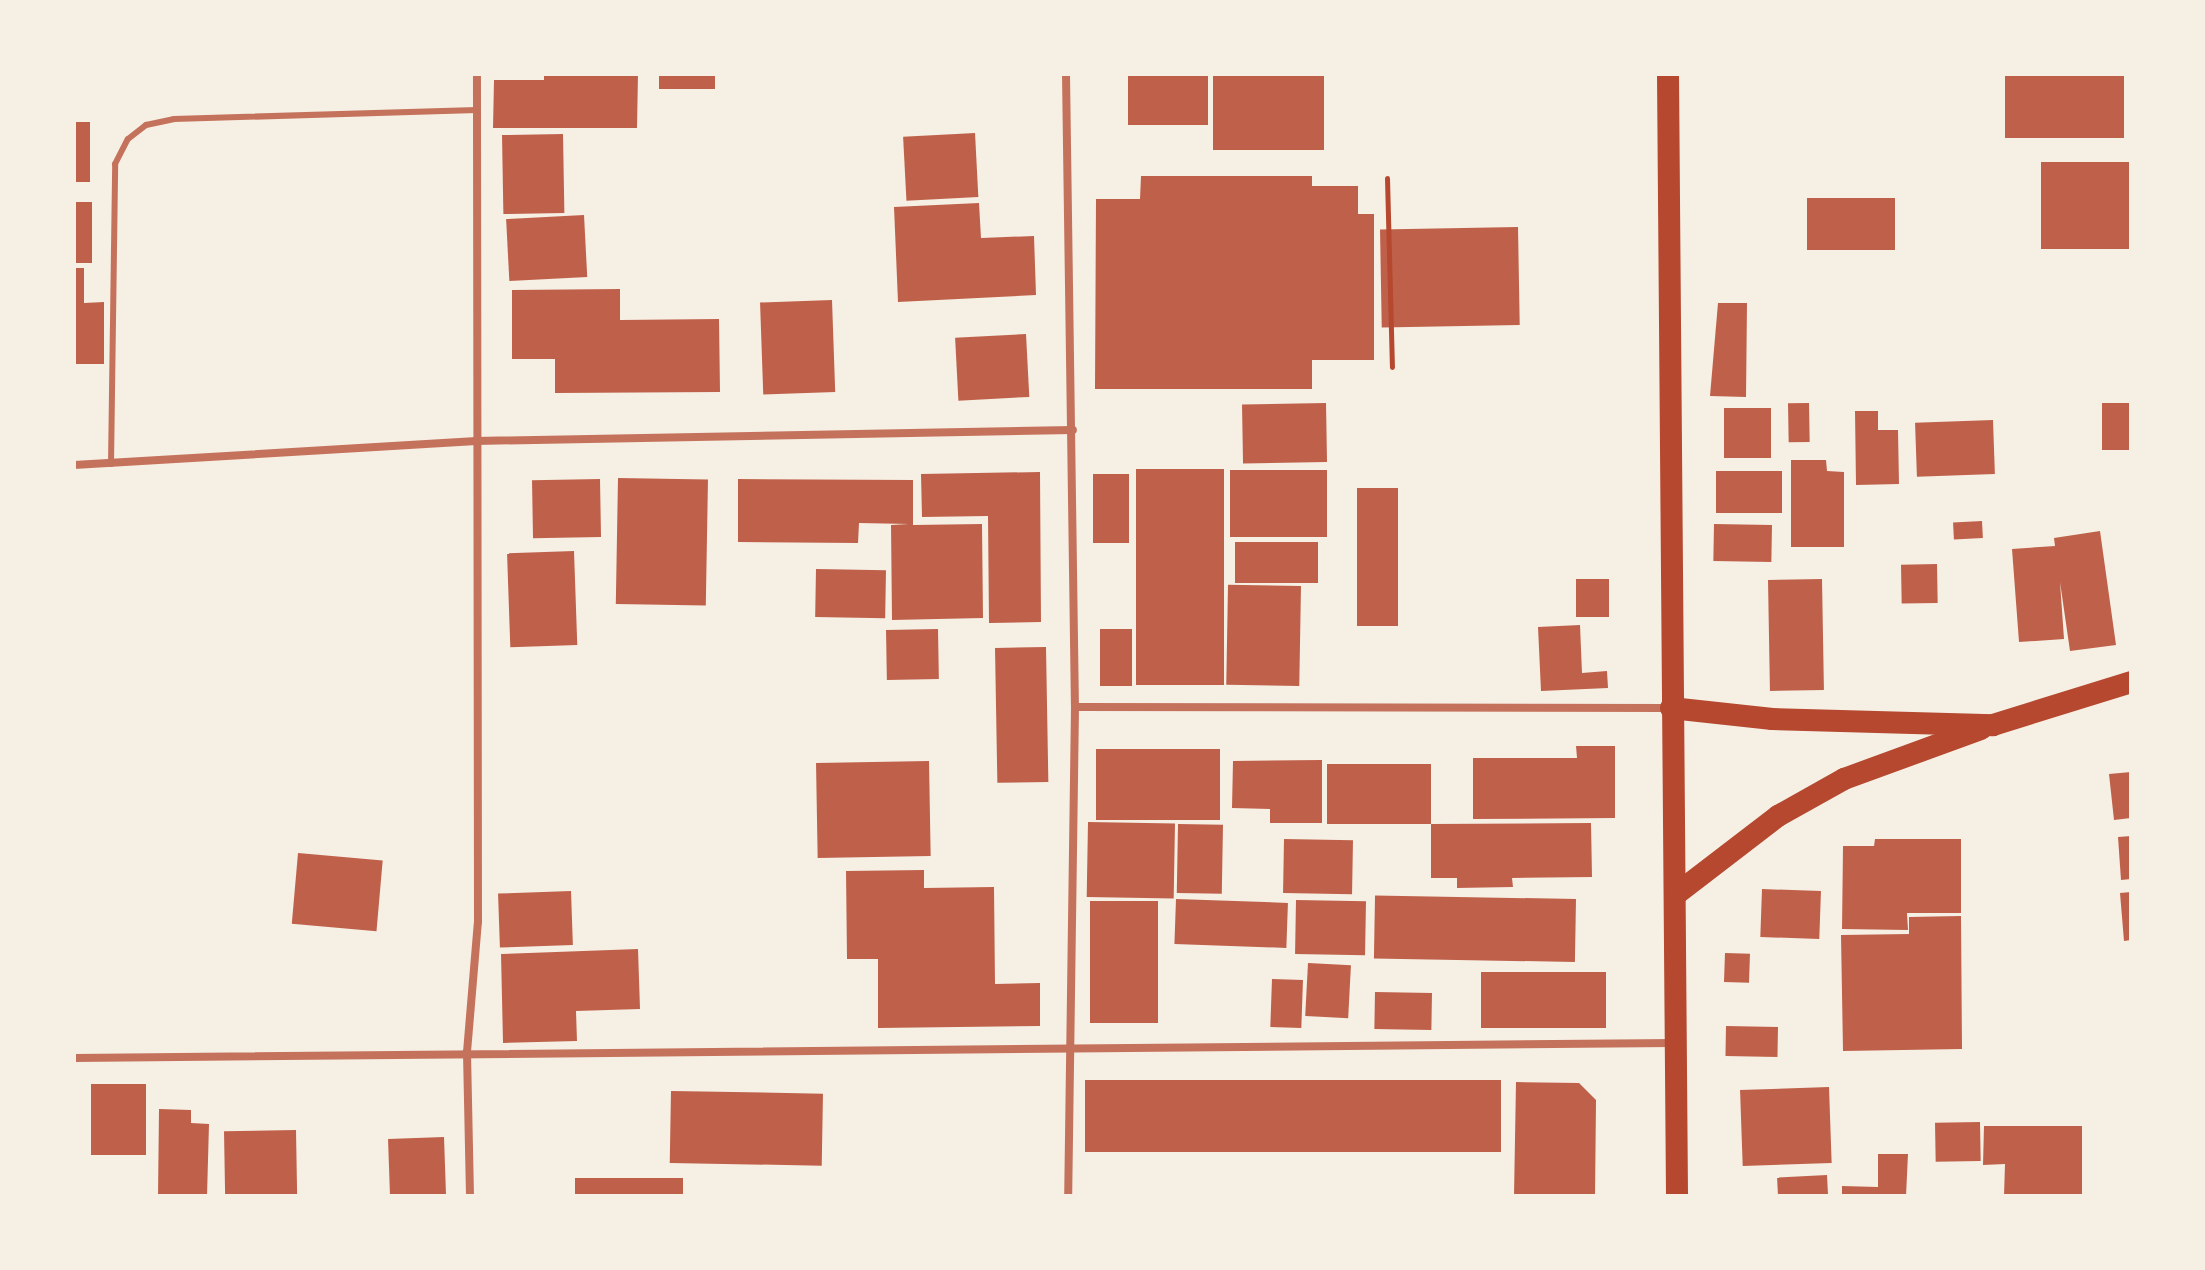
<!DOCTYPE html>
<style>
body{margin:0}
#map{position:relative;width:2205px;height:1270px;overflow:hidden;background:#f6efe4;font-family:"Crimson Pro",serif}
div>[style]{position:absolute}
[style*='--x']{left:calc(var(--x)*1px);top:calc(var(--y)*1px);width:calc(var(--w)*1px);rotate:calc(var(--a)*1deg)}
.building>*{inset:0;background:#bf614a;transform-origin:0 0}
.path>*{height:5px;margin:-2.5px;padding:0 2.5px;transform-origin:2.5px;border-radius:2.5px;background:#b5482f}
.service>*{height:6px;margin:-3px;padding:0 3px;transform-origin:3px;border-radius:3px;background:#c5725c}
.minor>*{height:8px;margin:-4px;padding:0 4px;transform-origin:4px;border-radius:4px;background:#c5725c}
.trunk>*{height:22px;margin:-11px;padding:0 11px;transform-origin:11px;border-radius:11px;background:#b5482f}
span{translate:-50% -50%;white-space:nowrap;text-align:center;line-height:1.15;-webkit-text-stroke:6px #f6efe4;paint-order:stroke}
.frame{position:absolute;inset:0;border:76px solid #f6efe4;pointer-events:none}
</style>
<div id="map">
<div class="building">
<div style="clip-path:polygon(544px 74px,638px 74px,637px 128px,493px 128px,494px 80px,544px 80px)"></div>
<div style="left:659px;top:74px;width:56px;height:15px"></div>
<div style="left:1128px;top:74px;width:80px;height:51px"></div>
<div style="left:1213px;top:74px;width:111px;height:76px"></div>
<div style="left:2005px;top:74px;width:119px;height:64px"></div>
<div style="left:74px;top:122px;width:16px;height:60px"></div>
<div style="left:975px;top:133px;width:64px;height:72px;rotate:87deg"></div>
<div style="left:563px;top:134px;width:79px;height:61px;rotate:89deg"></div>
<div style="left:2131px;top:162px;width:87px;height:90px;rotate:90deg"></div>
<div style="clip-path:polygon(1141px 176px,1312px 176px,1312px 186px,1358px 186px,1358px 214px,1374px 214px,1374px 360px,1312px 360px,1312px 389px,1095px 389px,1096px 199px,1140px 199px)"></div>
<div style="left:1807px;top:198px;width:88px;height:52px"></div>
<div style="left:74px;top:202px;width:18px;height:61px"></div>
<div style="clip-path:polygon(979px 203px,981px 238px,1034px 236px,1036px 295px,898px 302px,894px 207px)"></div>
<div style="left:584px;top:215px;width:62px;height:78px;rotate:87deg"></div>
<div style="left:1518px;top:227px;width:98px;height:138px;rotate:89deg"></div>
<div style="clip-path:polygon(74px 268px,84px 268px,84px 303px,104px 302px,104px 364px,74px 364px)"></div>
<div style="clip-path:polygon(620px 289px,620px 320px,719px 319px,720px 392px,555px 393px,555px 359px,512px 359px,512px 290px)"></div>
<div style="left:832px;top:300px;width:92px;height:72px;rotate:88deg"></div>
<div style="clip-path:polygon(1718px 303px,1747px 303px,1746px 397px,1710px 396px)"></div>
<div style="left:1026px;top:334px;width:63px;height:71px;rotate:87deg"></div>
<div style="left:1326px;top:403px;width:59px;height:84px;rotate:89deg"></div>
<div style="left:1809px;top:403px;width:39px;height:21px;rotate:89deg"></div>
<div style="left:2131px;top:403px;width:47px;height:29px;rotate:90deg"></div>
<div style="left:1724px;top:408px;width:47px;height:50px"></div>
<div style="clip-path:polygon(1855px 411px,1878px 411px,1878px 430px,1898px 430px,1899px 484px,1856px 485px)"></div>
<div style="left:1993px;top:420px;width:54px;height:78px;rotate:88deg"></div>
<div style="clip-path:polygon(1791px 460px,1826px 460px,1827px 471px,1844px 472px,1844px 547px,1791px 547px)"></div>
<div style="left:1136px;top:469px;width:88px;height:216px"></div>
<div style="left:1327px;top:470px;width:67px;height:97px;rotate:90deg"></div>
<div style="left:1716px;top:471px;width:66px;height:42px"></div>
<div style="clip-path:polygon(1040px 472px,1041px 622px,989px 623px,988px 516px,922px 517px,921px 474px)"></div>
<div style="left:1093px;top:474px;width:36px;height:69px"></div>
<div style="left:618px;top:478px;width:90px;height:126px;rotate:1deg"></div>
<div style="left:600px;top:479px;width:58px;height:68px;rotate:89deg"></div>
<div style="clip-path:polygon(738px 479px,913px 480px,913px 525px,982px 524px,983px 618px,892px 620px,891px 525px,909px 524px,859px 523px,858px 543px,738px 542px)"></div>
<div style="left:1357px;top:488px;width:41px;height:138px"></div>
<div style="left:1982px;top:521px;width:17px;height:29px;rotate:87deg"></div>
<div style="left:1714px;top:524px;width:58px;height:37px;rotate:1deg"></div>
<div style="clip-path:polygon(2100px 531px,2116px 645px,2070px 651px,2060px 582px,2064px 639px,2019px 642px,2012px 549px,2055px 546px,2054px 538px)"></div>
<div style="left:1235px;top:542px;width:83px;height:41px"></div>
<div style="left:574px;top:551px;width:94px;height:67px;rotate:88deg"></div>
<div style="left:1937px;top:564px;width:39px;height:36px;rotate:89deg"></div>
<div style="left:816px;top:569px;width:70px;height:48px;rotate:1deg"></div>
<div style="left:1609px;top:579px;width:38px;height:33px;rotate:90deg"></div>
<div style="left:1822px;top:579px;width:111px;height:54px;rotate:89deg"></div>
<div style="left:1301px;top:586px;width:100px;height:73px;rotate:91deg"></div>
<div style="clip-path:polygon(1580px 625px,1582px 673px,1607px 671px,1608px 688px,1541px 691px,1538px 627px)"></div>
<div style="left:938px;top:629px;width:50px;height:52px;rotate:89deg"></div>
<div style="left:1100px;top:629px;width:32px;height:57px"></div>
<div style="left:1046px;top:647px;width:135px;height:51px;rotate:89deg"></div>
<div style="clip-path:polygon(1576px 746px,1615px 746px,1615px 818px,1473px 819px,1473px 758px,1577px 758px)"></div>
<div style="left:1096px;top:749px;width:124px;height:71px"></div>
<div style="clip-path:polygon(1322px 760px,1322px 823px,1270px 823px,1270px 809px,1232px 808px,1233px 761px)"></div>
<div style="left:929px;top:761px;width:95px;height:113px;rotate:89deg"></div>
<div style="left:1327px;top:764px;width:104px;height:60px"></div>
<div style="clip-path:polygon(2131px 772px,2131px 818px,2114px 820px,2109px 774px)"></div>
<div style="left:1088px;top:822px;width:87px;height:75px;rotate:1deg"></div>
<div style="clip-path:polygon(1591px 823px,1592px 877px,1512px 878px,1513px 887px,1457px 888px,1457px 878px,1431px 878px,1431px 824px)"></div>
<div style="left:1178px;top:824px;width:45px;height:69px;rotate:1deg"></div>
<div style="clip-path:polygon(2131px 836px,2131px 879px,2121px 880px,2118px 837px)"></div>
<div style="left:1284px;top:839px;width:69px;height:54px;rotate:1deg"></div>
<div style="clip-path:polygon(1875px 839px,1961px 839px,1961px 913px,1907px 913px,1908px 930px,1842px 929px,1843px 846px,1874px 846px)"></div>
<div style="left:298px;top:853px;width:85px;height:71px;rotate:5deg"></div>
<div style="clip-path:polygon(924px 870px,924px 888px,994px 887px,995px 984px,1040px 983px,1040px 1026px,878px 1028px,878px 959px,847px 959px,846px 871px)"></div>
<div style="left:1762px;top:889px;width:59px;height:48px;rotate:2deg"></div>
<div style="left:571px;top:891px;width:54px;height:73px;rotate:88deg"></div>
<div style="clip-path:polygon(2131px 892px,2131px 940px,2124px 941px,2120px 893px)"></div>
<div style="left:1176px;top:899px;width:112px;height:45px;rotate:2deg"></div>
<div style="left:1576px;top:899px;width:63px;height:201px;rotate:91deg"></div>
<div style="left:1296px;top:900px;width:70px;height:54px;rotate:1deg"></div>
<div style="left:1090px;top:901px;width:68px;height:122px"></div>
<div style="clip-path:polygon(1961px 916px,1962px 1049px,1843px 1051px,1841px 935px,1909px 934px,1909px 917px)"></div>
<div style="clip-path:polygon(638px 949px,640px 1009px,576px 1011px,577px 1041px,503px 1043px,501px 954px)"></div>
<div style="left:1725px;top:953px;width:25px;height:29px;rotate:2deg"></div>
<div style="left:1308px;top:963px;width:43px;height:53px;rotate:3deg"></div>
<div style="left:1481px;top:972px;width:125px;height:56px"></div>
<div style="left:1272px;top:979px;width:31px;height:48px;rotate:2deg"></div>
<div style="left:1375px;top:992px;width:57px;height:37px;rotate:1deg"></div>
<div style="left:1726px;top:1026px;width:52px;height:30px;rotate:1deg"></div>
<div style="left:1085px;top:1080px;width:416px;height:72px"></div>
<div style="clip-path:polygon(1516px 1082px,1579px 1083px,1596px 1100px,1595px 1196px,1514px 1196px)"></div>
<div style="left:91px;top:1084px;width:55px;height:71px"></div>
<div style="left:1829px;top:1087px;width:76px;height:89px;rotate:88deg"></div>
<div style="left:671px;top:1091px;width:152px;height:72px;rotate:1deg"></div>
<div style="clip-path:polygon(159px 1109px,191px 1110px,191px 1123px,209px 1124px,207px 1196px,158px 1196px)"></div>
<div style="left:1980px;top:1122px;width:39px;height:45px;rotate:89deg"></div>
<div style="clip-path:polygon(1984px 1126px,2082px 1126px,2082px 1196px,2004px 1196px,2005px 1164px,1983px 1165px)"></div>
<div style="left:296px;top:1130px;width:66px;height:72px;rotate:89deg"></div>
<div style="left:444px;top:1137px;width:59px;height:56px;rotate:88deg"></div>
<div style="clip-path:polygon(1878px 1154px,1908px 1154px,1906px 1196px,1842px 1196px,1842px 1186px,1878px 1187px)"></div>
<div style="left:1827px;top:1175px;width:21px;height:50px;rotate:87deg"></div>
<div style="left:683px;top:1178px;width:18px;height:108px;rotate:90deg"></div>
</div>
<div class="path">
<div style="--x:1387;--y:178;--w:189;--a:88.5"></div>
</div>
<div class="service">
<div style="--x:111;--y:464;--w:300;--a:-89.2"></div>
<div style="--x:115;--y:164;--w:28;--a:-63"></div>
<div style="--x:128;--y:139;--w:23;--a:-38"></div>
<div style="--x:146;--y:125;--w:29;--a:-12"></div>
<div style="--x:174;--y:119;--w:303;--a:-1.7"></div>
</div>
<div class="minor">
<div style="--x:1066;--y:74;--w:633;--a:89.19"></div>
<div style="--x:1075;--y:707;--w:489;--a:90.8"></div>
<div style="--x:74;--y:465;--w:403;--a:-3.4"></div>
<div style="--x:476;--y:441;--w:597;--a:-1.06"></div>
<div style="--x:1075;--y:707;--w:595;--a:0.1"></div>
<div style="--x:74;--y:1058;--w:1599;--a:-0.54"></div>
<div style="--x:470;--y:1196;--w:144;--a:-91.2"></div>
<div style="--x:467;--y:1052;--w:130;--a:-85.2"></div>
<div style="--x:478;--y:922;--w:848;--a:-90.07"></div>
</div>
<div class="trunk">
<div style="--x:1668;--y:74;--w:1122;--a:89.54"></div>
<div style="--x:1671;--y:708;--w:102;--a:6.2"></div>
<div style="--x:1772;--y:719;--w:221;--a:1.6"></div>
<div style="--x:1993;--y:725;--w:145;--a:-17.3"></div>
<div style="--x:1675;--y:895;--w:130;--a:-37.5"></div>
<div style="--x:1778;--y:816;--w:76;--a:-29.3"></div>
<div style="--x:1844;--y:779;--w:146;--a:-20.1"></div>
</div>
<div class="frame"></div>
</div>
